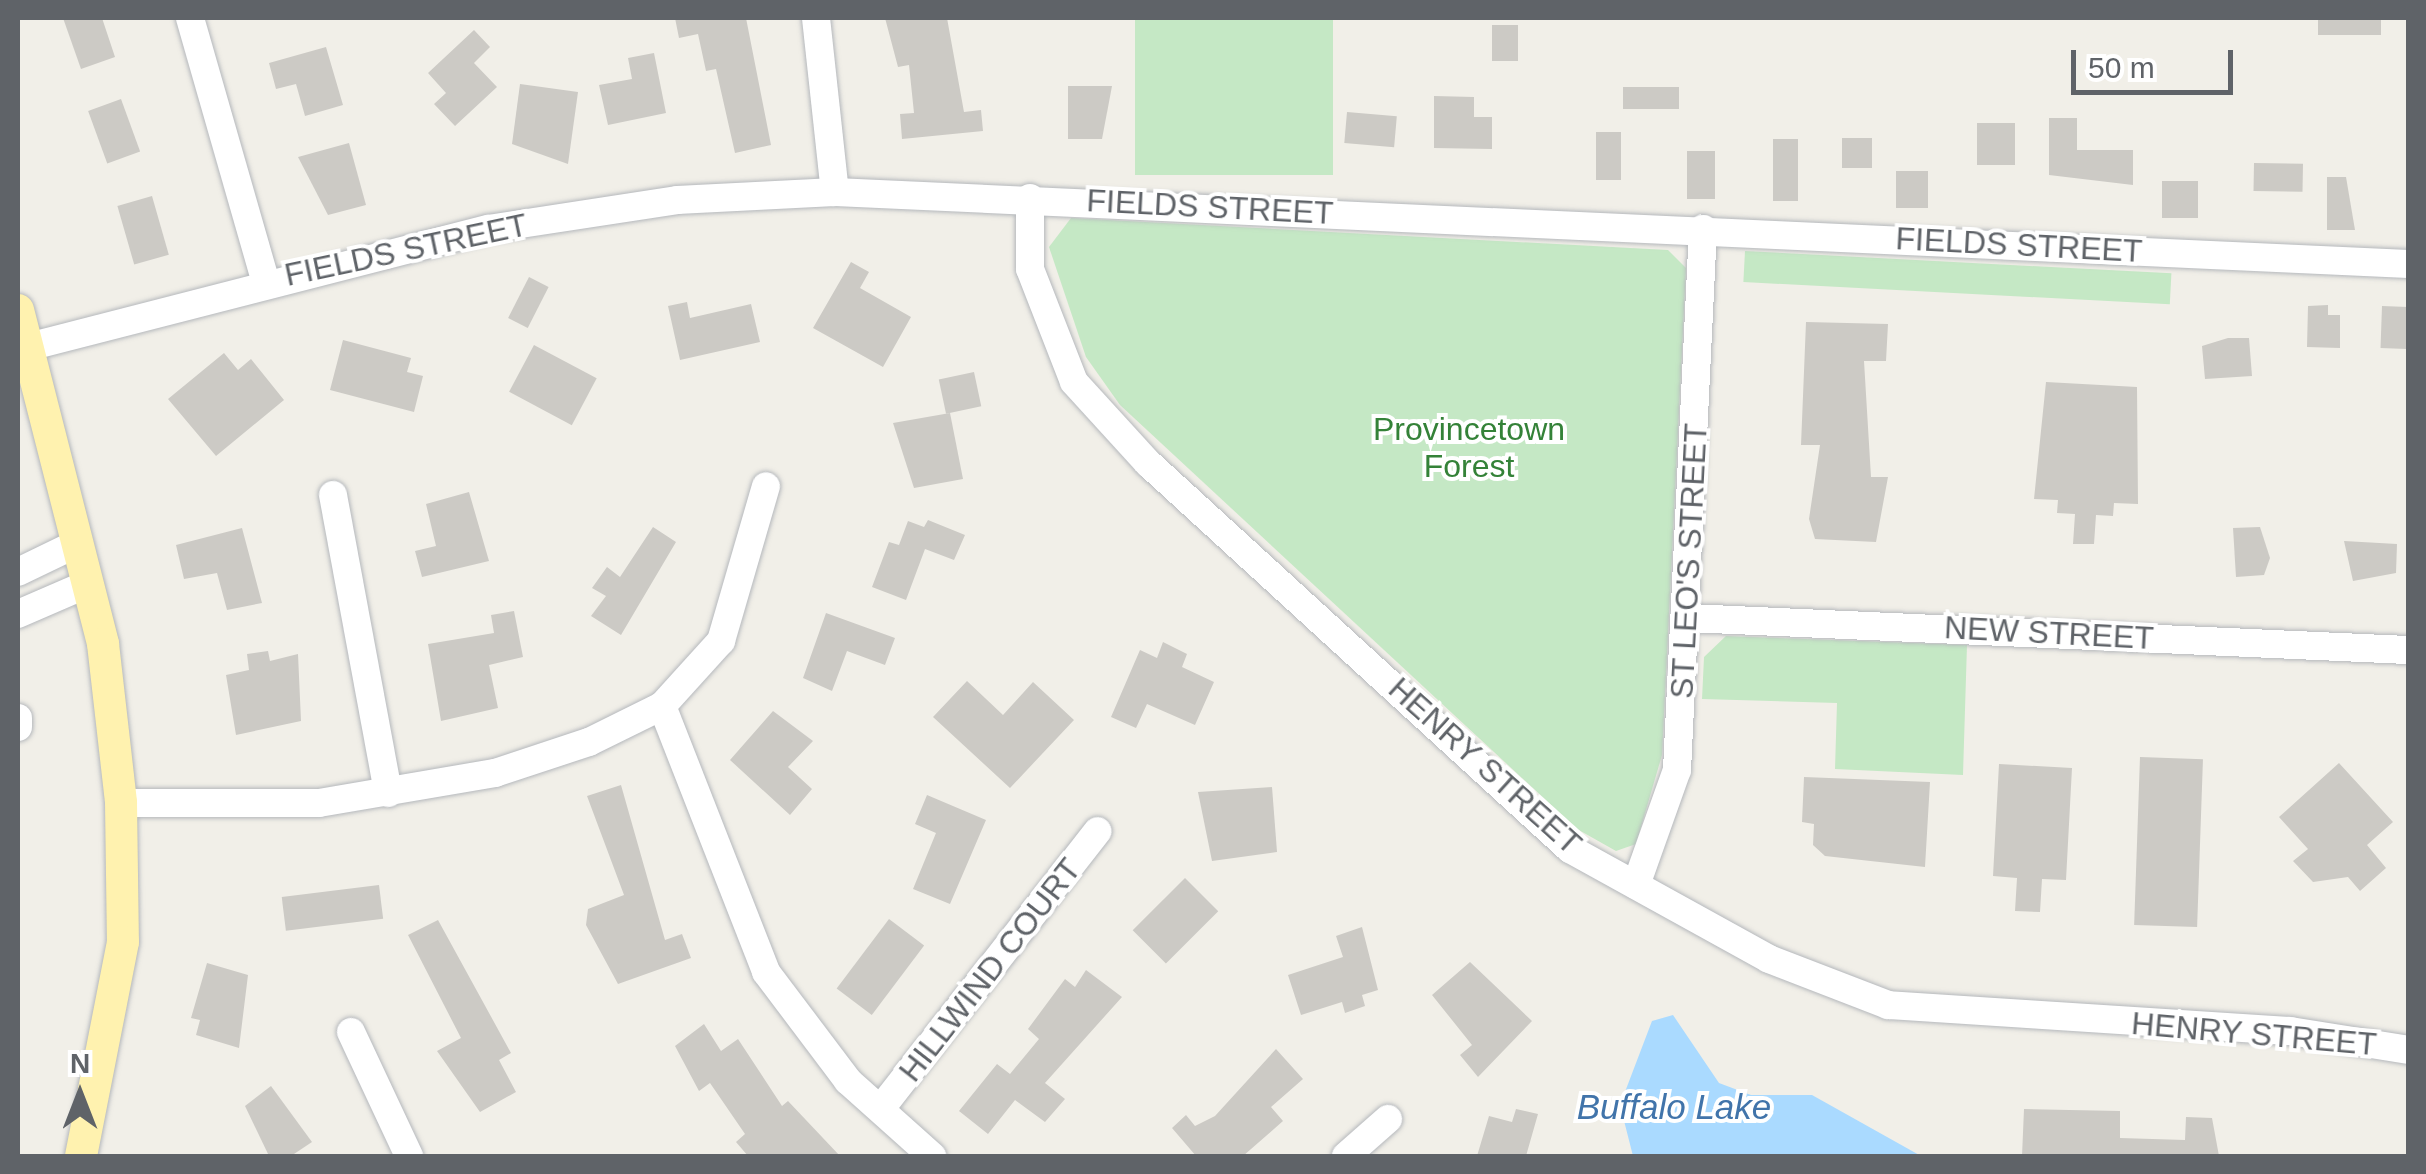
<!DOCTYPE html>
<style>
body{margin:0}
#map{position:relative;width:2426px;height:1174px;overflow:hidden;background:#f1efe8;font-family:Arial,sans-serif}
div>[style]{position:absolute}
[style*='--x']{left:calc(var(--x)*1px);top:calc(var(--y)*1px);width:calc(var(--w)*1px);rotate:calc(var(--a)*1deg)}
.green>*{inset:0;background:#c5e8c5;transform-origin:0 0}
.water>*{inset:0;background:#aadaff}
.building>*{inset:0;background:#cccac5;transform-origin:0 0}
.roads{filter:drop-shadow(0 0 2px #b5b8bc) drop-shadow(0 0 2px #b5b8bc)}
.minor>*{height:28px;margin:-14px;padding:0 14px;transform-origin:14px;border-radius:14px;background:#fff}
.major>*{height:32px;margin:-16px;padding:0 16px;transform-origin:16px;border-radius:16px;background:#fff2af}
span{translate:-50% -50%;white-space:nowrap;text-align:center;line-height:1.15;-webkit-text-stroke:8px #fff;paint-order:stroke}
.street-label{font-size:32px;color:#5f6368}
.park-label{font-size:32px;color:#348238}
.water-label{font-size:35px;color:#4174aa;font-style:italic}
.frame{position:absolute;inset:0;border:20px solid #5f6368;pointer-events:none}
.north{position:absolute;left:30px;top:1044px;width:100px;height:100px;-webkit-text-stroke:8px #fff;paint-order:stroke;rotate:0deg;font-size:28px;font-weight:700;line-height:40px;text-align:center;color:#5f6368}
.north::after{content:'';display:block;margin:auto;width:35px;height:45px;background:#5f6368;clip-path:polygon(50% 0,100% 100%,50% 72%,0 100%)}
.scale{position:absolute;left:2071px;top:50px;width:162px;height:45px;box-sizing:border-box;border:5px solid #5f6368;border-top:0;padding-left:12px;font-size:30px;line-height:35px;white-space:nowrap;color:#5f6368;-webkit-text-stroke:8px #fff;paint-order:stroke}
</style>
<div id="map">
<div class="green">
<div style="left:1135px;top:18px;width:198px;height:157px"></div>
<div style="clip-path:polygon(1071px 218px,1668px 250px,1686px 268px,1662px 755px,1636px 844px,1616px 851px,1577px 829px,1120px 405px,1086px 357px,1049px 247px)"></div>
<div style="left:1745px;top:251px;width:427px;height:31px;rotate:3deg"></div>
<div style="clip-path:polygon(1726px 636px,1967px 645px,1963px 775px,1835px 769px,1837px 703px,1702px 699px,1704px 657px)"></div>
</div>
<div class="water">
<div style="clip-path:polygon(1673px 1015px,1719px 1083px,1751px 1095px,1812px 1095px,1921px 1156px,1633px 1156px,1620px 1105px,1652px 1021px)"></div>
</div>
<div class="building">
<div style="clip-path:polygon(63px 18px,102px 18px,115px 57px,81px 69px)"></div>
<div style="clip-path:polygon(675px 18px,746px 18px,771px 145px,735px 153px,716px 69px,706px 71px,698px 34px,679px 38px)"></div>
<div style="clip-path:polygon(885px 18px,947px 18px,964px 112px,981px 110px,983px 131px,902px 139px,900px 114px,914px 113px,909px 65px,898px 67px)"></div>
<div style="left:2318px;top:18px;width:63px;height:17px"></div>
<div style="left:1492px;top:25px;width:26px;height:36px"></div>
<div style="clip-path:polygon(474px 30px,490px 47px,474px 63px,497px 87px,455px 126px,434px 104px,446px 93px,428px 73px)"></div>
<div style="clip-path:polygon(326px 47px,343px 105px,305px 116px,296px 84px,276px 89px,269px 63px)"></div>
<div style="clip-path:polygon(654px 53px,666px 113px,608px 125px,599px 85px,632px 79px,628px 58px)"></div>
<div style="clip-path:polygon(520px 84px,578px 92px,568px 164px,512px 144px)"></div>
<div style="clip-path:polygon(1068px 86px,1112px 86px,1102px 139px,1068px 139px)"></div>
<div style="left:1623px;top:87px;width:56px;height:22px"></div>
<div style="clip-path:polygon(1434px 96px,1474px 97px,1474px 117px,1492px 117px,1492px 149px,1434px 148px)"></div>
<div style="left:121px;top:99px;width:56px;height:35px;rotate:70deg"></div>
<div style="left:1347px;top:112px;width:50px;height:31px;rotate:5deg"></div>
<div style="clip-path:polygon(2049px 118px,2077px 118px,2077px 150px,2133px 150px,2133px 185px,2049px 175px)"></div>
<div style="left:1977px;top:123px;width:38px;height:42px"></div>
<div style="left:1596px;top:132px;width:25px;height:48px"></div>
<div style="left:1842px;top:138px;width:30px;height:30px"></div>
<div style="left:1773px;top:139px;width:25px;height:62px"></div>
<div style="clip-path:polygon(349px 143px,366px 205px,328px 215px,298px 157px)"></div>
<div style="left:1687px;top:151px;width:28px;height:48px"></div>
<div style="left:2254px;top:163px;width:49px;height:28px;rotate:1deg"></div>
<div style="left:1896px;top:171px;width:32px;height:37px"></div>
<div style="clip-path:polygon(2327px 177px,2346px 177px,2355px 230px,2327px 230px)"></div>
<div style="left:2162px;top:181px;width:36px;height:37px"></div>
<div style="left:152px;top:196px;width:61px;height:36px;rotate:74deg"></div>
<div style="clip-path:polygon(851px 262px,869px 272px,860px 288px,911px 317px,883px 367px,813px 328px)"></div>
<div style="left:529px;top:277px;width:22px;height:46px;rotate:27deg"></div>
<div style="clip-path:polygon(687px 302px,690px 318px,751px 304px,760px 342px,680px 360px,668px 306px)"></div>
<div style="clip-path:polygon(2328px 305px,2328px 315px,2340px 315px,2340px 348px,2307px 347px,2308px 306px)"></div>
<div style="left:2382px;top:306px;width:26px;height:42px;rotate:2deg"></div>
<div style="clip-path:polygon(1806px 322px,1888px 324px,1886px 361px,1864px 361px,1871px 477px,1888px 477px,1876px 542px,1815px 539px,1809px 519px,1820px 445px,1801px 445px)"></div>
<div style="clip-path:polygon(2228px 338px,2249px 338px,2252px 376px,2205px 379px,2202px 346px)"></div>
<div style="clip-path:polygon(343px 340px,411px 358px,407px 372px,423px 376px,414px 412px,330px 390px)"></div>
<div style="left:534px;top:345px;width:71px;height:53px;rotate:28deg"></div>
<div style="clip-path:polygon(224px 353px,238px 370px,251px 359px,284px 400px,216px 456px,168px 399px)"></div>
<div style="left:974px;top:372px;width:35px;height:36px;rotate:78deg"></div>
<div style="clip-path:polygon(2046px 382px,2137px 387px,2138px 504px,2114px 503px,2113px 516px,2096px 515px,2094px 544px,2073px 544px,2075px 514px,2057px 513px,2058px 500px,2034px 499px)"></div>
<div style="clip-path:polygon(950px 413px,963px 479px,914px 488px,893px 423px)"></div>
<div style="clip-path:polygon(469px 492px,489px 561px,422px 577px,415px 551px,436px 546px,426px 504px)"></div>
<div style="clip-path:polygon(928px 520px,965px 535px,954px 560px,925px 549px,906px 600px,872px 587px,889px 542px,899px 545px,908px 521px,924px 527px)"></div>
<div style="clip-path:polygon(653px 527px,676px 542px,621px 635px,591px 616px,606px 596px,592px 588px,607px 567px,620px 577px)"></div>
<div style="clip-path:polygon(2260px 527px,2270px 558px,2264px 575px,2236px 577px,2233px 528px)"></div>
<div style="clip-path:polygon(242px 528px,262px 603px,227px 610px,217px 573px,184px 579px,176px 545px)"></div>
<div style="clip-path:polygon(2344px 541px,2397px 544px,2396px 573px,2353px 581px)"></div>
<div style="clip-path:polygon(514px 611px,523px 657px,489px 665px,498px 708px,441px 721px,428px 644px,494px 633px,491px 615px)"></div>
<div style="clip-path:polygon(826px 613px,895px 638px,885px 665px,847px 651px,832px 691px,803px 678px)"></div>
<div style="clip-path:polygon(1163px 642px,1187px 654px,1182px 667px,1214px 682px,1195px 725px,1147px 704px,1136px 728px,1111px 717px,1140px 650px,1157px 658px)"></div>
<div style="clip-path:polygon(268px 651px,270px 661px,298px 654px,301px 721px,236px 735px,226px 675px,249px 670px,247px 654px)"></div>
<div style="clip-path:polygon(967px 681px,1003px 715px,1033px 682px,1074px 720px,1010px 788px,933px 717px)"></div>
<div style="clip-path:polygon(773px 711px,813px 741px,788px 767px,812px 789px,790px 815px,730px 760px)"></div>
<div style="left:2140px;top:757px;width:63px;height:168px;rotate:2deg"></div>
<div style="clip-path:polygon(2339px 763px,2393px 822px,2367px 845px,2386px 868px,2360px 891px,2348px 877px,2313px 882px,2293px 861px,2308px 849px,2279px 817px)"></div>
<div style="clip-path:polygon(1999px 764px,2072px 768px,2066px 880px,2042px 879px,2040px 912px,2015px 911px,2017px 878px,1993px 876px)"></div>
<div style="clip-path:polygon(1804px 777px,1930px 782px,1925px 867px,1825px 856px,1813px 845px,1814px 824px,1802px 822px)"></div>
<div style="clip-path:polygon(621px 785px,665px 940px,682px 934px,691px 958px,618px 984px,586px 925px,588px 909px,624px 895px,587px 796px)"></div>
<div style="clip-path:polygon(1272px 787px,1277px 852px,1212px 861px,1198px 792px)"></div>
<div style="clip-path:polygon(927px 795px,986px 820px,950px 904px,913px 889px,936px 833px,915px 824px)"></div>
<div style="left:1185px;top:878px;width:47px;height:74px;rotate:45deg"></div>
<div style="left:379px;top:885px;width:34px;height:98px;rotate:83deg"></div>
<div style="left:889px;top:919px;width:44px;height:87px;rotate:37deg"></div>
<div style="clip-path:polygon(438px 920px,511px 1053px,499px 1060px,516px 1092px,480px 1112px,437px 1051px,461px 1038px,408px 935px)"></div>
<div style="clip-path:polygon(1362px 927px,1378px 990px,1362px 995px,1365px 1006px,1345px 1013px,1342px 1002px,1301px 1015px,1288px 975px,1343px 957px,1336px 936px)"></div>
<div style="clip-path:polygon(1470px 962px,1532px 1021px,1478px 1077px,1460px 1055px,1472px 1045px,1432px 995px)"></div>
<div style="clip-path:polygon(207px 963px,248px 975px,239px 1048px,196px 1035px,200px 1020px,191px 1018px)"></div>
<div style="clip-path:polygon(1086px 970px,1122px 997px,1045px 1083px,1065px 1099px,1045px 1122px,1015px 1100px,988px 1134px,959px 1111px,997px 1064px,1010px 1074px,1039px 1039px,1028px 1029px,1065px 979px,1075px 987px)"></div>
<div style="clip-path:polygon(704px 1024px,721px 1051px,738px 1039px,782px 1106px,788px 1101px,840px 1156px,748px 1156px,736px 1142px,745px 1134px,710px 1083px,699px 1091px,675px 1046px)"></div>
<div style="clip-path:polygon(1276px 1049px,1303px 1079px,1271px 1107px,1283px 1121px,1243px 1156px,1196px 1156px,1172px 1128px,1186px 1115px,1195px 1126px,1215px 1116px)"></div>
<div style="clip-path:polygon(271px 1086px,312px 1142px,291px 1156px,269px 1156px,245px 1106px)"></div>
<div style="clip-path:polygon(1516px 1109px,1538px 1114px,1526px 1156px,1477px 1156px,1489px 1116px,1512px 1122px)"></div>
<div style="clip-path:polygon(2024px 1109px,2120px 1111px,2120px 1138px,2185px 1140px,2186px 1117px,2212px 1118px,2219px 1156px,2022px 1156px)"></div>
</div>
<div class="roads">
<div class="minor">
<div style="--x:190;--y:18;--w:273;--a:74"></div>
<div style="--x:816;--y:18;--w:175;--a:83.8"></div>
<div style="--x:1030;--y:198;--w:71;--a:90"></div>
<div style="--x:1030;--y:269;--w:121;--a:68.7"></div>
<div style="--x:1074;--y:382;--w:110;--a:47.6"></div>
<div style="--x:1148;--y:463;--w:572;--a:42.45"></div>
<div style="--x:1570;--y:849;--w:227;--a:28.9"></div>
<div style="--x:1769;--y:959;--w:128;--a:21.1"></div>
<div style="--x:1888;--y:1005;--w:403;--a:3.7"></div>
<div style="--x:2290;--y:1031;--w:120;--a:9.1"></div>
<div style="--x:28;--y:347;--w:475;--a:-14.4"></div>
<div style="--x:488;--y:229;--w:191;--a:-8.7"></div>
<div style="--x:677;--y:200;--w:158;--a:-2.9"></div>
<div style="--x:835;--y:192;--w:1575;--a:2.62"></div>
<div style="--x:333;--y:495;--w:303;--a:79.5"></div>
<div style="--x:18;--y:572;--w:67;--a:-25.8"></div>
<div style="--x:18;--y:614;--w:73;--a:-23.4"></div>
<div style="--x:1689;--y:618;--w:720;--a:2.55"></div>
<div style="--x:662;--y:706;--w:286;--a:68.6"></div>
<div style="--x:766;--y:972;--w:136;--a:53"></div>
<div style="--x:848;--y:1081;--w:113;--a:41.8"></div>
<div style="--x:18;--y:718;--w:9;--a:90"></div>
<div style="--x:121;--y:803;--w:198;--a:0"></div>
<div style="--x:319;--y:803;--w:179;--a:-9.7"></div>
<div style="--x:495;--y:773;--w:99;--a:-18.3"></div>
<div style="--x:589;--y:742;--w:81;--a:-26.3"></div>
<div style="--x:662;--y:706;--w:88;--a:-47.8"></div>
<div style="--x:721;--y:641;--w:161;--a:-73.8"></div>
<div style="--x:1636;--y:885;--w:122;--a:-70.4"></div>
<div style="--x:1677;--y:770;--w:542;--a:-87.25"></div>
<div style="--x:351;--y:1032;--w:137;--a:64.9"></div>
<div style="--x:882;--y:1107;--w:350;--a:-52"></div>
<div style="--x:1346;--y:1156;--w:56;--a:-41.4"></div>
</div>
<div class="major">
<div style="--x:18;--y:310;--w:345;--a:75.7"></div>
<div style="--x:103;--y:644;--w:160;--a:83.5"></div>
<div style="--x:121;--y:803;--w:139;--a:89.2"></div>
<div style="--x:123;--y:942;--w:218;--a:101.1"></div>
</div>
</div>
<div class="street-label">
<span style="left:1210px;top:207px;rotate:3deg">FIELDS STREET</span>
<span style="left:2019px;top:245px;rotate:3deg">FIELDS STREET</span>
<span style="left:406px;top:250px;rotate:-12deg">FIELDS STREET</span>
<span style="left:1689px;top:561px;rotate:-87deg">ST LEO'S STREET</span>
<span style="left:2049px;top:633px;rotate:3deg">NEW STREET</span>
<span style="left:1485px;top:766px;rotate:42deg">HENRY STREET</span>
<span style="left:990px;top:970px;rotate:-52deg">HILLWIND COURT</span>
<span style="left:2254px;top:1034px;rotate:5deg">HENRY STREET</span>
</div>
<div class="park-label">
<span style="left:1469px;top:448px">Provincetown<br>Forest</span>
</div>
<div class="water-label">
<span style="left:1674px;top:1107px">Buffalo Lake</span>
</div>
<div class="frame"></div>
<div class="north">N</div>
<div class="scale">50 m</div>
</div>
